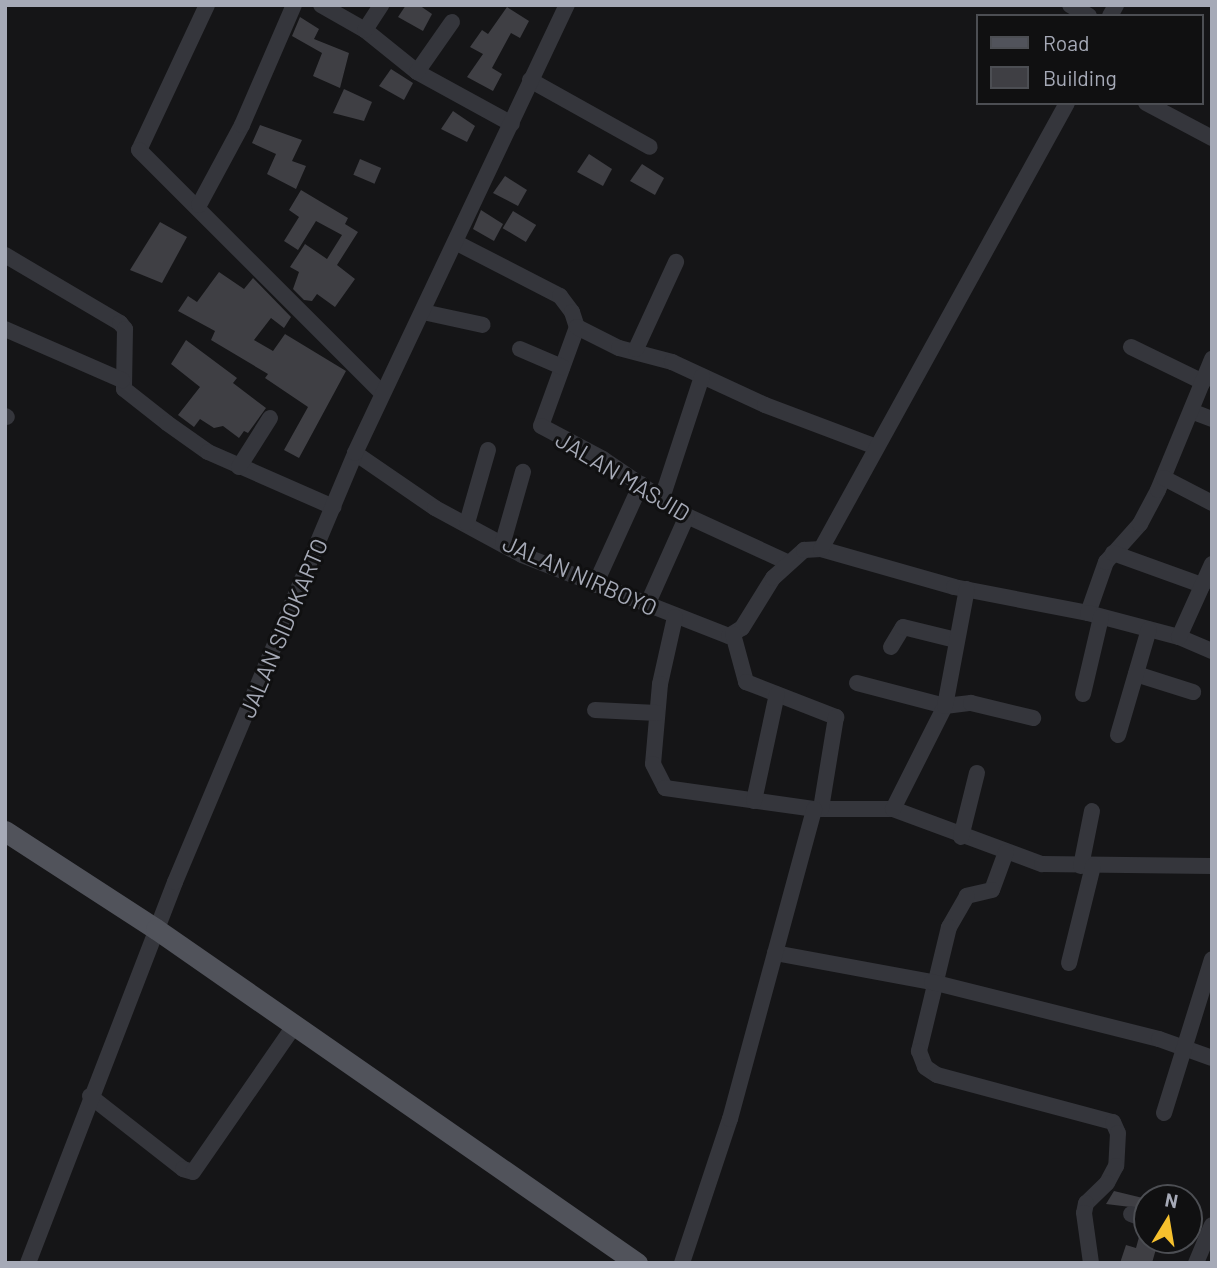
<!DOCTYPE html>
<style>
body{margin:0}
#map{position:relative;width:1217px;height:1268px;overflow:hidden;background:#151517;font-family:Barlow,sans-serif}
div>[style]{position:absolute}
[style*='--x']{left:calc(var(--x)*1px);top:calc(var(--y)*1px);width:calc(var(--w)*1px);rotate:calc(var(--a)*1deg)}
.building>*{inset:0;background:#3f3f44;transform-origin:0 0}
.minor>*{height:16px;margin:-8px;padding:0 8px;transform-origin:8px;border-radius:8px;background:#35363c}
.major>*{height:21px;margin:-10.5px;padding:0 10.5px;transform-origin:10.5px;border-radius:10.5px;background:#51535b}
span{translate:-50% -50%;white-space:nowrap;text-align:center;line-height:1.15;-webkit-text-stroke:6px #101011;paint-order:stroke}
.street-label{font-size:23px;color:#a6aab7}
.frame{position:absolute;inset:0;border:7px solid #a6aab7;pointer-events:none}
.legend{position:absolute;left:976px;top:14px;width:228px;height:91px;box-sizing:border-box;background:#101011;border:2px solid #4c4e53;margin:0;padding:9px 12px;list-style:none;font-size:21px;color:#a6aab7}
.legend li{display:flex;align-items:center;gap:14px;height:35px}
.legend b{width:35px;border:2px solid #4c4e53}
.north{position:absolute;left:1133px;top:1184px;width:70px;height:70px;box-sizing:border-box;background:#101011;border:2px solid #4c4e53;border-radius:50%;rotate:11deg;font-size:19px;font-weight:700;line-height:28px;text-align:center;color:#a6aab7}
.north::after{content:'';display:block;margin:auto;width:24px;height:32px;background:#f6c02d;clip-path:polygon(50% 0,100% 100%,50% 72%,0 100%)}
</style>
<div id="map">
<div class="building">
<div style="clip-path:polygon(406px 5px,419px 5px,432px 14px,423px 31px,398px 17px)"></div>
<div style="clip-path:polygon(507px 7px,529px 21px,520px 38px,511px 33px,492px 68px,502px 74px,493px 91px,467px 77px,483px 54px,470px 47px,482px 30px,488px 34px)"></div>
<div style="clip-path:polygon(300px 17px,319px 29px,314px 39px,349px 53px,340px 88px,313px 76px,322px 53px,292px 36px)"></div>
<div style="clip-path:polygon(391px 69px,413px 83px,404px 100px,379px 86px)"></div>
<div style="clip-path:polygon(344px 89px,372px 102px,364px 121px,333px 113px)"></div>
<div style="clip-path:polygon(453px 111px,475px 126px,467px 142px,441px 129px)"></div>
<div style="clip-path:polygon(260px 125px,302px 140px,292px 161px,306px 166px,296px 189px,267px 174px,276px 154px,252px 143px)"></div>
<div style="clip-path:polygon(589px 154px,612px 169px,603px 186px,577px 172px)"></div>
<div style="left:360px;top:159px;width:23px;height:17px;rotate:23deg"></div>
<div style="clip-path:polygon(642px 164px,664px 178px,655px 195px,630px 181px)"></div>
<div style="clip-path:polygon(505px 176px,527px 190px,518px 206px,493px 193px)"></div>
<div style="clip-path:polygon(301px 190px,348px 218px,345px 224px,358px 232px,337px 265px,355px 279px,335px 307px,317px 294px,312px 301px,304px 300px,293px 289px,299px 272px,290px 267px,305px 244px,327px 259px,342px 235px,316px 221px,298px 250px,284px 241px,299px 217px,289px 210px)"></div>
<div style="clip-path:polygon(481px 210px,503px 224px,494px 241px,473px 229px)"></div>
<div style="left:513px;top:211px;width:27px;height:20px;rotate:31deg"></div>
<div style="clip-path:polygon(160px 222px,187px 237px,162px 283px,130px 270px)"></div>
<div style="clip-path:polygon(219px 272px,244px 289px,253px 278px,291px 317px,284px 328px,271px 318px,254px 340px,273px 351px,285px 334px,346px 371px,299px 458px,284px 450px,308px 407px,265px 378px,268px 374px,211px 340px,215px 331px,178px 311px,188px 296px,197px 302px)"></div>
<div style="clip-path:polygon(186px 340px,237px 378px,233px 383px,266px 408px,248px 433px,244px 431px,239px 438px,223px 426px,214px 428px,200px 419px,194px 427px,178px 415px,200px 387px,171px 364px)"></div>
<div style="clip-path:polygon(1114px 1191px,1147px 1199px,1147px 1209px,1106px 1204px)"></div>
<div style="clip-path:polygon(1139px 1237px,1158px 1242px,1152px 1263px,1120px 1263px,1126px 1245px,1136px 1248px)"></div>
</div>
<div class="minor">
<div style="--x:207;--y:5;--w:160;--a:115.1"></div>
<div style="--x:139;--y:150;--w:344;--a:45"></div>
<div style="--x:321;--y:5;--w:51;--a:29.6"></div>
<div style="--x:365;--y:30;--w:67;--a:38.9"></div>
<div style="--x:417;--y:72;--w:108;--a:28.7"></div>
<div style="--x:1070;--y:5;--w:22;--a:30"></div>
<div style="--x:1110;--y:16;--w:13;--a:-61"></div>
<div style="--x:365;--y:30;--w:30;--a:-57"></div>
<div style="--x:417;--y:72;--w:61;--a:-55"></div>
<div style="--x:530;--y:80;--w:137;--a:29.2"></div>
<div style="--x:1146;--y:103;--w:75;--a:27.9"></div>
<div style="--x:199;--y:205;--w:91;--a:-61.7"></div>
<div style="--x:242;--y:125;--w:131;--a:-66.6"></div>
<div style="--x:457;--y:243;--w:116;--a:27.2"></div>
<div style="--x:560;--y:296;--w:20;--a:53"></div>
<div style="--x:572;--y:312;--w:16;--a:72"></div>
<div style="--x:577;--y:327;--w:105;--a:110"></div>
<div style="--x:541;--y:426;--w:70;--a:28"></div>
<div style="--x:603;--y:459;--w:102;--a:34.2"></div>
<div style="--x:687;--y:516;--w:110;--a:24.7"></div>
<div style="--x:5;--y:255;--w:134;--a:30.6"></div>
<div style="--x:120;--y:323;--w:8;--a:50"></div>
<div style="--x:125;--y:329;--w:60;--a:91"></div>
<div style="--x:124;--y:389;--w:55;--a:38.3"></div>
<div style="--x:167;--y:423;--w:50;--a:35.3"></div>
<div style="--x:208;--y:452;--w:137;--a:23.7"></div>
<div style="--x:423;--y:312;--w:61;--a:12.2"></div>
<div style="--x:577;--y:327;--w:47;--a:26.6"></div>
<div style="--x:619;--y:348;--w:55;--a:14.8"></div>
<div style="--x:672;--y:362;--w:102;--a:24.8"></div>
<div style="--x:765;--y:405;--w:119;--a:20.7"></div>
<div style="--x:5;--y:329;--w:128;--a:23.6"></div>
<div style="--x:1131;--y:347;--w:80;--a:25.9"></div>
<div style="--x:520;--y:349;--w:46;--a:23.2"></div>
<div style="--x:636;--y:349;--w:96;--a:-65.3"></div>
<div style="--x:1191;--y:411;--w:22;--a:21"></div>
<div style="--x:5;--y:416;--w:2;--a:27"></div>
<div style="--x:355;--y:453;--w:97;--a:34.5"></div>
<div style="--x:435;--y:508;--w:99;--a:28.4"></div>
<div style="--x:522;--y:555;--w:222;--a:21.4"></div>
<div style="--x:729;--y:636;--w:15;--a:-32"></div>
<div style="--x:742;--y:628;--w:59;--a:-58.2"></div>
<div style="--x:773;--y:578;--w:42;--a:-42.1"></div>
<div style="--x:804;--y:550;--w:17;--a:-3"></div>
<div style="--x:821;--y:549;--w:138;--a:15.9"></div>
<div style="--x:954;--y:587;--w:136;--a:11"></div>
<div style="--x:1088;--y:613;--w:54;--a:-70.6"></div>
<div style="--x:1106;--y:562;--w:51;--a:-48.2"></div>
<div style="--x:1140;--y:524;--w:38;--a:-62"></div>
<div style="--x:1158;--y:490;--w:142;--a:-67.6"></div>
<div style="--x:239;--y:467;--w:58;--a:-57.7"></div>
<div style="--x:1164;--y:478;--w:54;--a:27.5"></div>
<div style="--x:662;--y:498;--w:128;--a:-71.8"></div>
<div style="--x:467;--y:523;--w:76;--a:-74"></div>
<div style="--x:503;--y:542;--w:73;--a:-74.1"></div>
<div style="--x:821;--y:549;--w:509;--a:-61.12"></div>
<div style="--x:1113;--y:553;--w:95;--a:19.8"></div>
<div style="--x:595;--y:585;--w:111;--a:-65.5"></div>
<div style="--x:648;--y:603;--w:95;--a:-65.9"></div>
<div style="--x:1088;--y:613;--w:94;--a:14.8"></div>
<div style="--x:1179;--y:637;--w:36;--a:23"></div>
<div style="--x:675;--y:617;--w:69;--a:102.6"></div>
<div style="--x:660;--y:684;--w:80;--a:95"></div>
<div style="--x:653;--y:764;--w:27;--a:63"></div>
<div style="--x:665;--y:788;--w:150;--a:8"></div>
<div style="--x:814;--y:809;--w:79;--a:0"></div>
<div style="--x:893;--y:809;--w:159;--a:20.3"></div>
<div style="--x:1042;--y:864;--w:170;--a:0.7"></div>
<div style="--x:733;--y:634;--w:50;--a:74.8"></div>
<div style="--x:746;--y:682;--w:97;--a:21.3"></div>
<div style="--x:836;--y:717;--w:93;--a:99.3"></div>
<div style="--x:1179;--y:637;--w:80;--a:-65.7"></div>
<div style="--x:891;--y:647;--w:23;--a:-59"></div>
<div style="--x:903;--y:627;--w:55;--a:13.8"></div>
<div style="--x:1136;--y:674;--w:60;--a:17.5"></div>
<div style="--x:857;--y:683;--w:91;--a:14.6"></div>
<div style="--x:945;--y:706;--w:26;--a:-7"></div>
<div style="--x:971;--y:703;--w:64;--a:13.6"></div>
<div style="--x:1083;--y:694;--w:79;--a:-76.8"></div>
<div style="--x:595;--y:710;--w:62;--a:2.8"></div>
<div style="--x:1118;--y:735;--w:110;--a:-73.7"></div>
<div style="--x:754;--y:801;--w:109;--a:-77.9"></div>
<div style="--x:893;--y:809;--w:115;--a:-63.2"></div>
<div style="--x:945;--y:706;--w:119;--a:-79.4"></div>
<div style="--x:961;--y:837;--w:66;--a:-76"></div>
<div style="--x:1006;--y:852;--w:40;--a:110.2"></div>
<div style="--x:992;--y:890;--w:26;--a:167"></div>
<div style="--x:967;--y:896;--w:36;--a:120"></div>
<div style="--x:949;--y:927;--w:128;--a:103.6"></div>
<div style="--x:919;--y:1051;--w:17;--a:69"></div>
<div style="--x:925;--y:1067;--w:14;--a:34"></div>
<div style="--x:937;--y:1075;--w:182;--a:15"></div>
<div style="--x:1113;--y:1122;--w:12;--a:66"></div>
<div style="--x:1118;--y:1133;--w:33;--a:93"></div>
<div style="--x:1116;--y:1166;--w:19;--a:118"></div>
<div style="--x:1107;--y:1183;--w:29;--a:136"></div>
<div style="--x:1086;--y:1203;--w:10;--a:101"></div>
<div style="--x:1084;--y:1213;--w:50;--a:82"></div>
<div style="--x:1081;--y:866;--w:56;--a:-78.7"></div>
<div style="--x:775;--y:953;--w:160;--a:10.5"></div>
<div style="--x:932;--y:982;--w:234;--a:14.1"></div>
<div style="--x:1159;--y:1039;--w:56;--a:19.7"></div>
<div style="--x:1069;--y:963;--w:100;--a:-76.1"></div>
<div style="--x:90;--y:1096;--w:118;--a:38.1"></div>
<div style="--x:183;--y:1169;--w:10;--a:17"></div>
<div style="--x:193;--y:1172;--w:178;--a:-55.3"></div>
<div style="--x:1164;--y:1113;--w:161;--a:-72.7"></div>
<div style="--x:1131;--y:1214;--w:17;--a:21"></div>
<div style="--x:28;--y:1263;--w:408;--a:-68.9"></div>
<div style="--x:175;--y:882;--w:465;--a:-67.2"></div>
<div style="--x:355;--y:453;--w:496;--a:-64.7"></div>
<div style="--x:682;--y:1263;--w:152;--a:-71.6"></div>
<div style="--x:730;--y:1119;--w:321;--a:-74.8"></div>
<div style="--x:1196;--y:1263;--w:41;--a:-67.2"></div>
</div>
<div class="major">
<div style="--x:5;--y:831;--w:180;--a:33"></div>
<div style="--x:156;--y:929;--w:586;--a:34.78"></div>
</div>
<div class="street-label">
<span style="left:623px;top:476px;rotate:31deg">JALAN MASJID</span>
<span style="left:580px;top:575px;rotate:24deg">JALAN NIRBOYO</span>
<span style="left:283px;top:628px;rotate:-67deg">JALAN SIDOKARTO</span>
</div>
<div class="frame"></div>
<ul class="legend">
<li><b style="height:9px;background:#51535b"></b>Road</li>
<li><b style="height:19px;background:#3f3f44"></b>Building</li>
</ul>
<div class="north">N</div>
</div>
